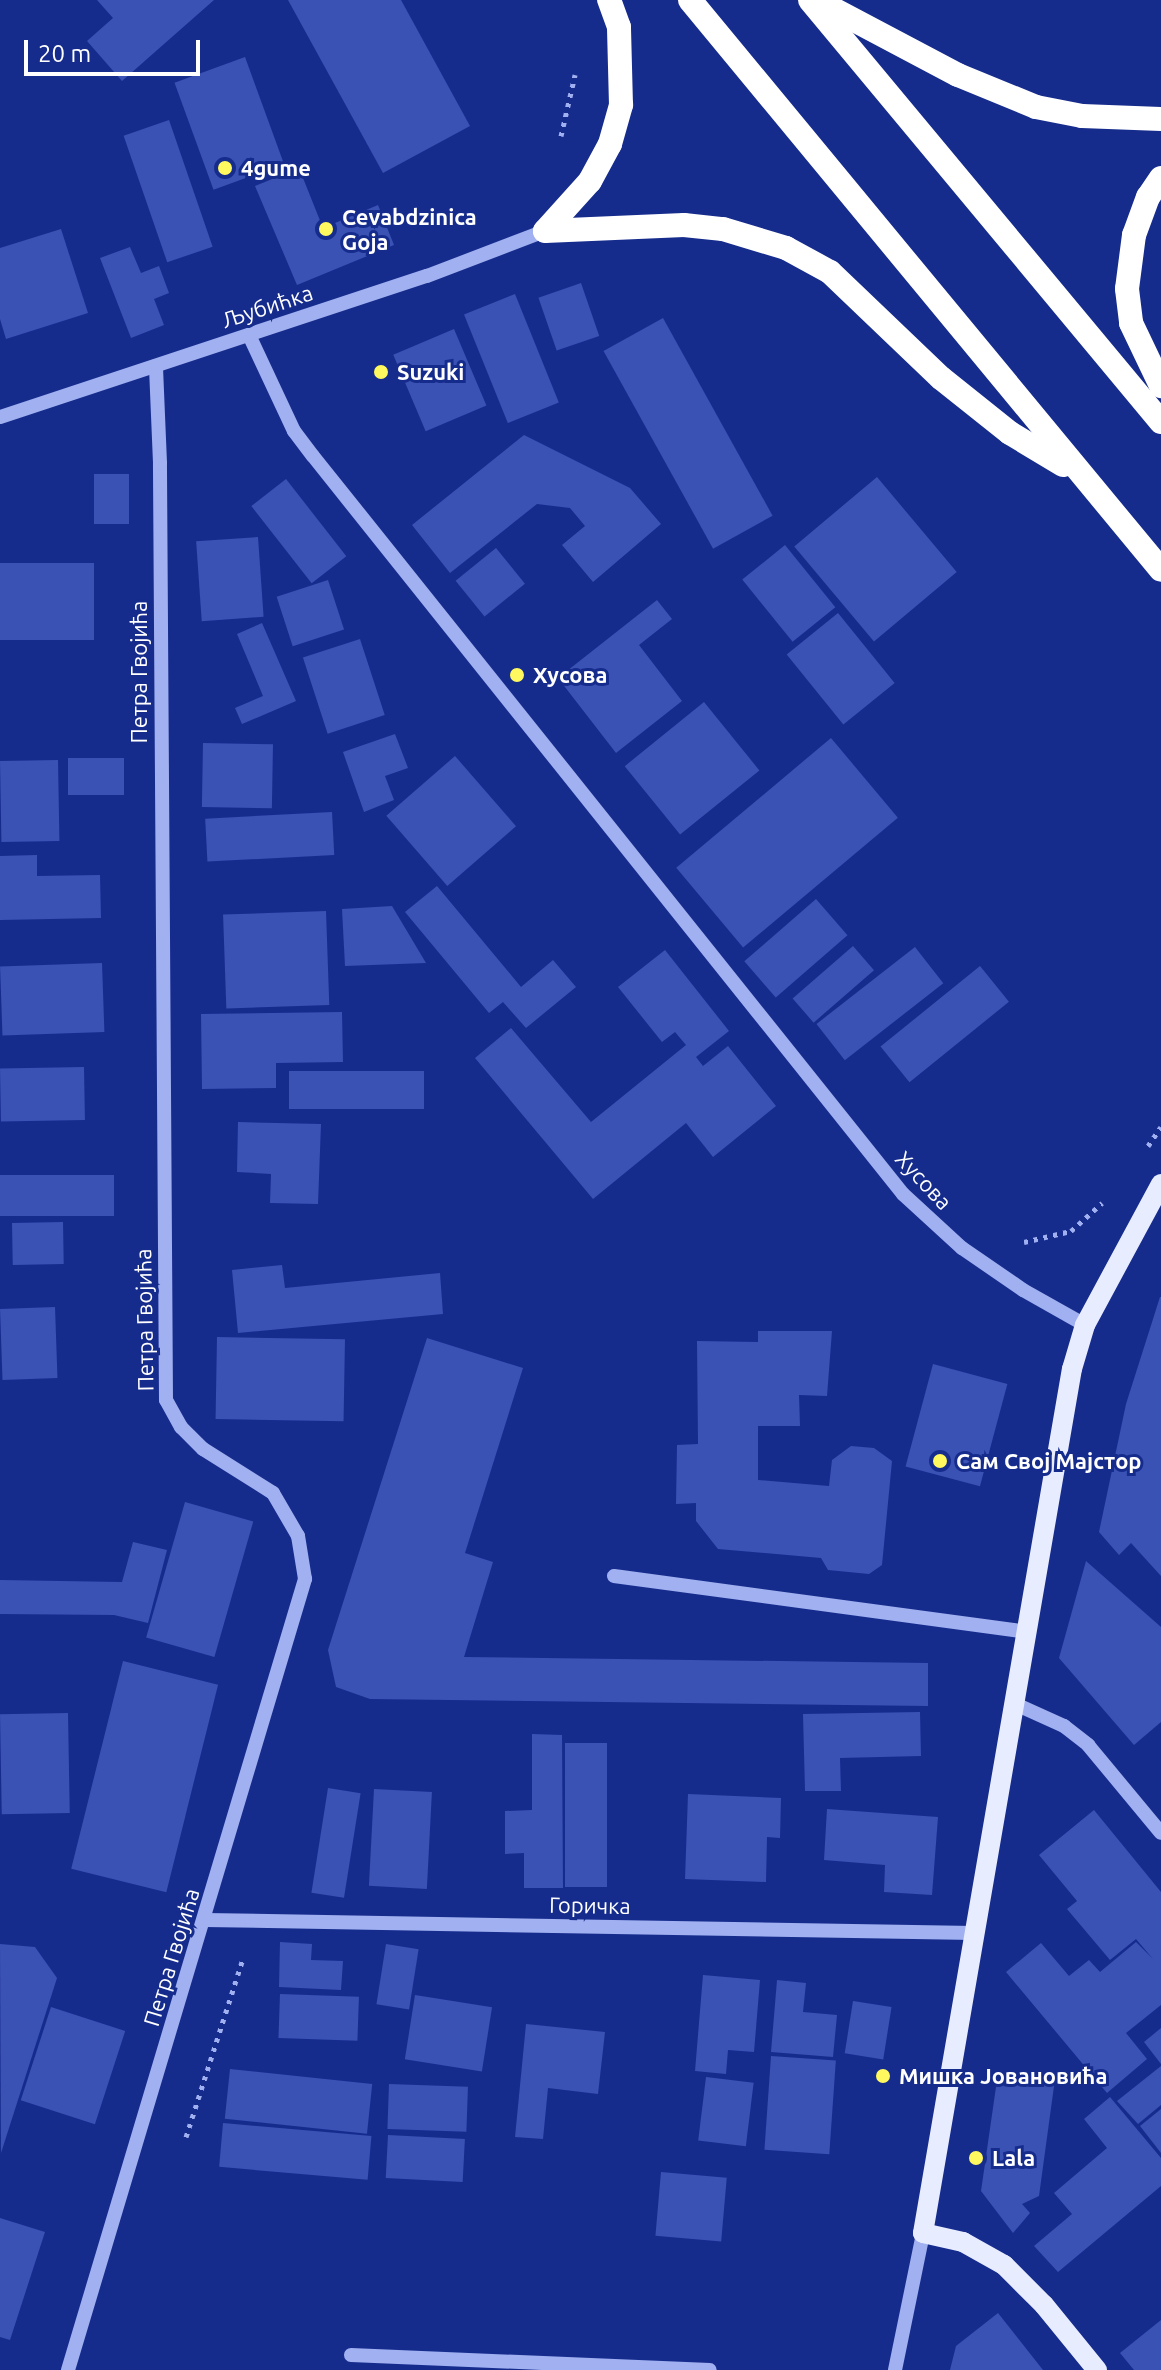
<!DOCTYPE html>
<meta charset="utf-8">
<style>
body{margin:0}
#map{position:relative;width:1161px;height:2370px;overflow:hidden;background:#162c8d;font-family:Ubuntu,sans-serif}
div>[style]{position:absolute}
[style*='--x']{left:calc(var(--x)*1px);top:calc(var(--y)*1px);width:calc(var(--w)*1px);rotate:calc(var(--a)*1deg)}
.building>*{inset:0;background:#3a52b4;transform-origin:0 0}
.path>*{height:5px;margin-top:-2.5px;transform-origin:0;background:repeating-linear-gradient(90deg,#a0b0f0 0 4px,transparent 0 10px)}
.minor>*{height:14px;margin:-7px;padding:0 7px;transform-origin:7px;border-radius:7px;background:#a0b0f0}
.major>*{height:20px;margin:-10px;padding:0 10px;transform-origin:10px;border-radius:10px;background:#e8ecff}
.highway>*{height:24px;margin:-12px;padding:0 12px;transform-origin:12px;border-radius:12px;background:#fff}
.dots>*{width:22px;height:22px;translate:-50% -50%;box-sizing:border-box;border:4px solid #162c8d;border-radius:50%}
span{translate:-50% -50%;white-space:nowrap;text-align:center;line-height:1.15;-webkit-text-stroke:6px #162c8d;paint-order:stroke}
.poi-label{font-size:22px;color:#fff;font-weight:700}
.left{translate:0 -50%;text-align:left}
.street-label{font-size:22px;color:#fff}
.scale{position:absolute;left:24px;top:40px;width:176px;height:36px;box-sizing:border-box;border:4px solid #fff;border-top:0;padding-left:10px;font-size:24px;line-height:28px;white-space:nowrap;color:#fff;-webkit-text-stroke:6px #162c8d;paint-order:stroke}
</style>
<div id="map">
<div class="building">
<div style="clip-path:polygon(97px 0,214px 0,122px 81px,87px 41px,113px 18px)"></div>
<div style="clip-path:polygon(288px 0,401px 0,470px 126px,383px 173px)"></div>
<div style="left:245px;top:57px;width:114px;height:75px;rotate:70deg"></div>
<div style="left:169px;top:120px;width:134px;height:48px;rotate:71deg"></div>
<div style="clip-path:polygon(299px 168px,323px 228px,378px 205px,394px 245px,297px 285px,255px 186px)"></div>
<div style="clip-path:polygon(61px 229px,88px 313px,6px 339px,0 319px,0 248px)"></div>
<div style="clip-path:polygon(130px 247px,141px 273px,159px 266px,169px 293px,154px 299px,164px 325px,131px 338px,100px 258px)"></div>
<div style="left:581px;top:283px;width:56px;height:45px;rotate:71deg"></div>
<div style="left:515px;top:294px;width:117px;height:55px;rotate:68deg"></div>
<div style="left:663px;top:318px;width:226px;height:68px;rotate:61deg"></div>
<div style="left:454px;top:329px;width:83px;height:66px;rotate:67deg"></div>
<div style="clip-path:polygon(524px 435px,630px 488px,661px 524px,593px 582px,562px 545px,585px 526px,570px 508px,537px 504px,450px 573px,412px 525px)"></div>
<div style="left:94px;top:474px;width:35px;height:50px"></div>
<div style="left:877px;top:477px;width:124px;height:108px;rotate:50deg"></div>
<div style="left:286px;top:479px;width:98px;height:44px;rotate:52deg"></div>
<div style="left:258px;top:537px;width:80px;height:62px;rotate:86deg"></div>
<div style="left:785px;top:545px;width:80px;height:55px;rotate:51deg"></div>
<div style="left:496px;top:548px;width:46px;height:52px;rotate:51deg"></div>
<div style="left:0;top:563px;width:94px;height:77px"></div>
<div style="left:328px;top:580px;width:52px;height:54px;rotate:72deg"></div>
<div style="clip-path:polygon(657px 600px,672px 619px,639px 645px,682px 701px,616px 753px,558px 678px)"></div>
<div style="left:838px;top:613px;width:90px;height:66px;rotate:51deg"></div>
<div style="clip-path:polygon(262px 623px,296px 701px,242px 724px,235px 708px,263px 696px,237px 634px)"></div>
<div style="left:360px;top:639px;width:80px;height:60px;rotate:72deg"></div>
<div style="left:704px;top:702px;width:88px;height:102px;rotate:51deg"></div>
<div style="clip-path:polygon(395px 734px,408px 768px,385px 776px,394px 800px,364px 812px,343px 752px)"></div>
<div style="left:831px;top:738px;width:104px;height:202px;rotate:50deg"></div>
<div style="left:203px;top:743px;width:70px;height:64px;rotate:1deg"></div>
<div style="left:455px;top:756px;width:93px;height:91px;rotate:49deg"></div>
<div style="left:124px;top:758px;width:37px;height:56px;rotate:90deg"></div>
<div style="left:58px;top:760px;width:81px;height:58px;rotate:89deg"></div>
<div style="left:332px;top:812px;width:43px;height:127px;rotate:87deg"></div>
<div style="clip-path:polygon(37px 855px,37px 876px,100px 875px,101px 918px,0 920px,0 856px)"></div>
<div style="clip-path:polygon(437px 886px,521px 987px,553px 960px,576px 987px,526px 1028px,503px 1002px,489px 1013px,405px 912px)"></div>
<div style="left:816px;top:899px;width:48px;height:95px;rotate:49deg"></div>
<div style="clip-path:polygon(392px 906px,426px 963px,345px 966px,342px 909px)"></div>
<div style="left:326px;top:911px;width:94px;height:103px;rotate:88deg"></div>
<div style="left:853px;top:946px;width:32px;height:80px;rotate:49deg"></div>
<div style="left:915px;top:947px;width:46px;height:125px;rotate:52deg"></div>
<div style="clip-path:polygon(665px 950px,729px 1031px,696px 1057px,703px 1066px,728px 1046px,776px 1106px,713px 1157px,686px 1123px,593px 1199px,475px 1058px,511px 1028px,591px 1122px,686px 1045px,675px 1032px,662px 1042px,618px 987px)"></div>
<div style="left:102px;top:963px;width:69px;height:102px;rotate:88deg"></div>
<div style="left:980px;top:966px;width:46px;height:128px;rotate:51deg"></div>
<div style="clip-path:polygon(342px 1012px,343px 1062px,276px 1063px,276px 1088px,202px 1089px,201px 1014px)"></div>
<div style="left:84px;top:1067px;width:53px;height:84px;rotate:89deg"></div>
<div style="left:424px;top:1071px;width:38px;height:135px;rotate:90deg"></div>
<div style="clip-path:polygon(238px 1122px,321px 1124px,318px 1204px,270px 1203px,271px 1174px,237px 1172px)"></div>
<div style="left:114px;top:1175px;width:41px;height:114px;rotate:90deg"></div>
<div style="left:63px;top:1222px;width:42px;height:51px;rotate:89deg"></div>
<div style="clip-path:polygon(282px 1265px,285px 1288px,440px 1273px,443px 1314px,238px 1333px,232px 1270px)"></div>
<div style="clip-path:polygon(1160px 1297px,1161px 1297px,1161px 1576px,1131px 1543px,1119px 1555px,1099px 1532px,1126px 1404px)"></div>
<div style="left:55px;top:1307px;width:71px;height:55px;rotate:88deg"></div>
<div style="clip-path:polygon(758px 1331px,832px 1331px,827px 1396px,799px 1395px,800px 1426px,758px 1426px,758px 1480px,829px 1486px,832px 1460px,851px 1446px,874px 1448px,892px 1461px,882px 1565px,869px 1574px,828px 1570px,821px 1558px,718px 1549px,696px 1521px,696px 1503px,676px 1504px,677px 1445px,698px 1444px,697px 1341px,758px 1342px)"></div>
<div style="left:217px;top:1337px;width:128px;height:82px;rotate:1deg"></div>
<div style="clip-path:polygon(427px 1338px,523px 1368px,465px 1553px,493px 1562px,464px 1657px,928px 1663px,928px 1706px,370px 1699px,336px 1687px,328px 1650px)"></div>
<div style="left:933px;top:1364px;width:77px;height:106px;rotate:15deg"></div>
<div style="left:185px;top:1502px;width:71px;height:141px;rotate:16deg"></div>
<div style="clip-path:polygon(133px 1542px,167px 1550px,148px 1623px,114px 1615px,0 1614px,0 1580px,122px 1582px)"></div>
<div style="clip-path:polygon(1086px 1561px,1161px 1627px,1161px 1722px,1134px 1745px,1059px 1658px)"></div>
<div style="left:123px;top:1661px;width:98px;height:214px;rotate:14deg"></div>
<div style="clip-path:polygon(920px 1712px,921px 1756px,840px 1758px,841px 1791px,805px 1791px,803px 1714px)"></div>
<div style="left:68px;top:1713px;width:100px;height:68px;rotate:89deg"></div>
<div style="clip-path:polygon(532px 1734px,562px 1735px,563px 1888px,524px 1888px,524px 1853px,505px 1854px,505px 1811px,532px 1810px)"></div>
<div style="left:565px;top:1743px;width:42px;height:144px"></div>
<div style="left:328px;top:1788px;width:33px;height:106px;rotate:9deg"></div>
<div style="left:374px;top:1789px;width:58px;height:97px;rotate:3deg"></div>
<div style="clip-path:polygon(688px 1794px,781px 1798px,780px 1838px,767px 1837px,766px 1882px,685px 1879px)"></div>
<div style="clip-path:polygon(827px 1809px,938px 1817px,932px 1895px,884px 1892px,885px 1865px,824px 1860px)"></div>
<div style="clip-path:polygon(1094px 1810px,1161px 1892px,1161px 2005px,1126px 2033px,1147px 2059px,1107px 2093px,1006px 1972px,1041px 1943px,1069px 1976px,1089px 1960px,1100px 1972px,1136px 1942px,1153px 1959px,1136px 1939px,1110px 1960px,1067px 1909px,1077px 1901px,1039px 1855px)"></div>
<div style="clip-path:polygon(280px 1942px,312px 1944px,311px 1960px,343px 1961px,341px 1990px,279px 1987px)"></div>
<div style="clip-path:polygon(0 1944px,35px 1947px,57px 1978px,1px 2153px)"></div>
<div style="left:386px;top:1944px;width:33px;height:61px;rotate:9deg"></div>
<div style="clip-path:polygon(703px 1975px,760px 1980px,754px 2052px,728px 2050px,726px 2074px,695px 2071px)"></div>
<div style="clip-path:polygon(777px 1980px,806px 1983px,803px 2012px,837px 2015px,833px 2057px,771px 2052px)"></div>
<div style="left:280px;top:1994px;width:79px;height:44px;rotate:2deg"></div>
<div style="left:415px;top:1995px;width:78px;height:65px;rotate:9deg"></div>
<div style="left:853px;top:2001px;width:39px;height:53px;rotate:9deg"></div>
<div style="left:51px;top:2007px;width:78px;height:98px;rotate:18deg"></div>
<div style="clip-path:polygon(526px 2024px,605px 2032px,598px 2094px,548px 2088px,543px 2139px,515px 2137px)"></div>
<div style="clip-path:polygon(1161px 2028px,1161px 2064px,1144px 2042px)"></div>
<div style="left:771px;top:2056px;width:65px;height:94px;rotate:4deg"></div>
<div style="clip-path:polygon(1161px 2066px,1161px 2105px,1138px 2124px,1117px 2101px)"></div>
<div style="left:230px;top:2069px;width:143px;height:50px;rotate:6deg"></div>
<div style="clip-path:polygon(998px 2073px,1055px 2079px,1039px 2196px,1022px 2204px,1030px 2213px,1013px 2233px,981px 2191px)"></div>
<div style="left:706px;top:2077px;width:48px;height:64px;rotate:7deg"></div>
<div style="left:389px;top:2084px;width:79px;height:45px;rotate:2deg"></div>
<div style="clip-path:polygon(1110px 2097px,1161px 2158px,1161px 2186px,1058px 2272px,1034px 2246px,1072px 2214px,1054px 2193px,1107px 2148px,1084px 2119px)"></div>
<div style="clip-path:polygon(1161px 2109px,1161px 2153px,1140px 2126px)"></div>
<div style="left:223px;top:2123px;width:149px;height:44px;rotate:5deg"></div>
<div style="left:388px;top:2135px;width:77px;height:43px;rotate:3deg"></div>
<div style="left:661px;top:2172px;width:66px;height:64px;rotate:5deg"></div>
<div style="clip-path:polygon(0 2218px,45px 2232px,10px 2340px,0 2337px)"></div>
<div style="clip-path:polygon(998px 2313px,1043px 2370px,950px 2370px,956px 2346px)"></div>
<div style="clip-path:polygon(1161px 2320px,1161px 2370px,1134px 2370px,1120px 2353px)"></div>
</div>
<div class="path">
<div style="--x:561;--y:136;--w:63;--a:-77.1"></div>
<div style="--x:1148;--y:1146;--w:23;--a:-56"></div>
<div style="--x:1024;--y:1242;--w:48;--a:-13.2"></div>
<div style="--x:1071;--y:1231;--w:42;--a:-42.1"></div>
<div style="--x:186;--y:2137;--w:188;--a:-72.3"></div>
</div>
<div class="minor">
<div style="--x:249;--y:335;--w:106;--a:64.9"></div>
<div style="--x:294;--y:431;--w:31;--a:53"></div>
<div style="--x:313;--y:456;--w:945;--a:51.36"></div>
<div style="--x:903;--y:1194;--w:80;--a:42.5"></div>
<div style="--x:962;--y:1248;--w:74;--a:34.5"></div>
<div style="--x:1023;--y:1290;--w:71;--a:29.4"></div>
<div style="--x:0;--y:417;--w:450;--a:-18.3"></div>
<div style="--x:427;--y:276;--w:126;--a:-20.9"></div>
<div style="--x:614;--y:1576;--w:416;--a:7.7"></div>
<div style="--x:1015;--y:1704;--w:54;--a:24.2"></div>
<div style="--x:1064;--y:1726;--w:31;--a:38"></div>
<div style="--x:1088;--y:1745;--w:114;--a:50.3"></div>
<div style="--x:205;--y:1920;--w:769;--a:0.97"></div>
<div style="--x:351;--y:2355;--w:359;--a:2.4"></div>
<div style="--x:68;--y:2370;--w:826;--a:-73.32"></div>
<div style="--x:305;--y:1579;--w:44;--a:-99.2"></div>
<div style="--x:298;--y:1536;--w:50;--a:-120.2"></div>
<div style="--x:273;--y:1493;--w:83;--a:-147.8"></div>
<div style="--x:203;--y:1449;--w:31;--a:-135"></div>
<div style="--x:181;--y:1427;--w:31;--a:-119"></div>
<div style="--x:166;--y:1400;--w:937;--a:-90.37"></div>
<div style="--x:160;--y:463;--w:97;--a:-92.4"></div>
<div style="--x:895;--y:2370;--w:140;--a:-78.4"></div>
</div>
<div class="major">
<div style="--x:1097;--y:2370;--w:84;--a:-129.2"></div>
<div style="--x:1044;--y:2305;--w:57;--a:-135"></div>
<div style="--x:1004;--y:2265;--w:47;--a:-150.7"></div>
<div style="--x:963;--y:2242;--w:41;--a:-167.3"></div>
<div style="--x:923;--y:2233;--w:877;--a:-80.22"></div>
<div style="--x:1072;--y:1369;--w:46;--a:-73.5"></div>
<div style="--x:1085;--y:1325;--w:160;--a:-61.7"></div>
</div>
<div class="highway">
<div style="--x:690;--y:0;--w:739;--a:50.43"></div>
<div style="--x:810;--y:0;--w:549;--a:50.25"></div>
<div style="--x:818;--y:1;--w:158;--a:27.9"></div>
<div style="--x:958;--y:75;--w:84;--a:22.3"></div>
<div style="--x:1036;--y:107;--w:47;--a:11.1"></div>
<div style="--x:1082;--y:116;--w:79;--a:2.2"></div>
<div style="--x:1161;--y:178;--w:23;--a:124"></div>
<div style="--x:1148;--y:197;--w:40;--a:110.2"></div>
<div style="--x:1134;--y:235;--w:54;--a:97.4"></div>
<div style="--x:1127;--y:289;--w:34;--a:83"></div>
<div style="--x:1131;--y:323;--w:70;--a:64.5"></div>
<div style="--x:545;--y:231;--w:139;--a:-2.5"></div>
<div style="--x:684;--y:225;--w:39;--a:6"></div>
<div style="--x:723;--y:229;--w:66;--a:16.8"></div>
<div style="--x:786;--y:248;--w:50;--a:28.6"></div>
<div style="--x:830;--y:272;--w:153;--a:43.7"></div>
<div style="--x:941;--y:378;--w:88;--a:38.6"></div>
<div style="--x:1010;--y:433;--w:62;--a:31.1"></div>
<div style="--x:545;--y:231;--w:67;--a:-48"></div>
<div style="--x:590;--y:181;--w:42;--a:-61.6"></div>
<div style="--x:610;--y:144;--w:41;--a:-74.2"></div>
<div style="--x:621;--y:105;--w:78;--a:-91.5"></div>
<div style="--x:619;--y:27;--w:29;--a:-110"></div>
</div>
<div class="dots">
<div style="left:225px;top:168px;background:#fff85e"></div>
<div style="left:326px;top:229px;background:#fff85e"></div>
<div style="left:381px;top:372px;background:#fff85e"></div>
<div style="left:517px;top:675px;background:#fff85e"></div>
<div style="left:940px;top:1461px;background:#fff85e"></div>
<div style="left:883px;top:2076px;background:#fff85e"></div>
<div style="left:976px;top:2158px;background:#fff85e"></div>
</div>
<div class="poi-label">
<span class="left" style="left:241px;top:168px">4gume</span>
<span class="left" style="left:342px;top:229px">Cevabdzinica<br>Goja</span>
<span class="left" style="left:397px;top:372px">Suzuki</span>
<span class="left" style="left:533px;top:675px">Хусова</span>
<span class="left" style="left:956px;top:1461px">Сам Свој Мајстор</span>
<span class="left" style="left:899px;top:2076px">Мишка Јовановића</span>
<span class="left" style="left:992px;top:2158px">Lala</span>
</div>
<div class="street-label">
<span style="left:267px;top:306px;rotate:-18deg">Љубићка</span>
<span style="left:139px;top:672px;rotate:-90deg">Петра Гвојића</span>
<span style="left:924px;top:1180px;rotate:47deg">Хусова</span>
<span style="left:144px;top:1320px;rotate:-91deg">Петра Гвојића</span>
<span style="left:590px;top:1905px;rotate:1deg">Горичка</span>
<span style="left:171px;top:1957px;rotate:-73deg">Петра Гвојића</span>
</div>
<div class="scale">20 m</div>
</div>
